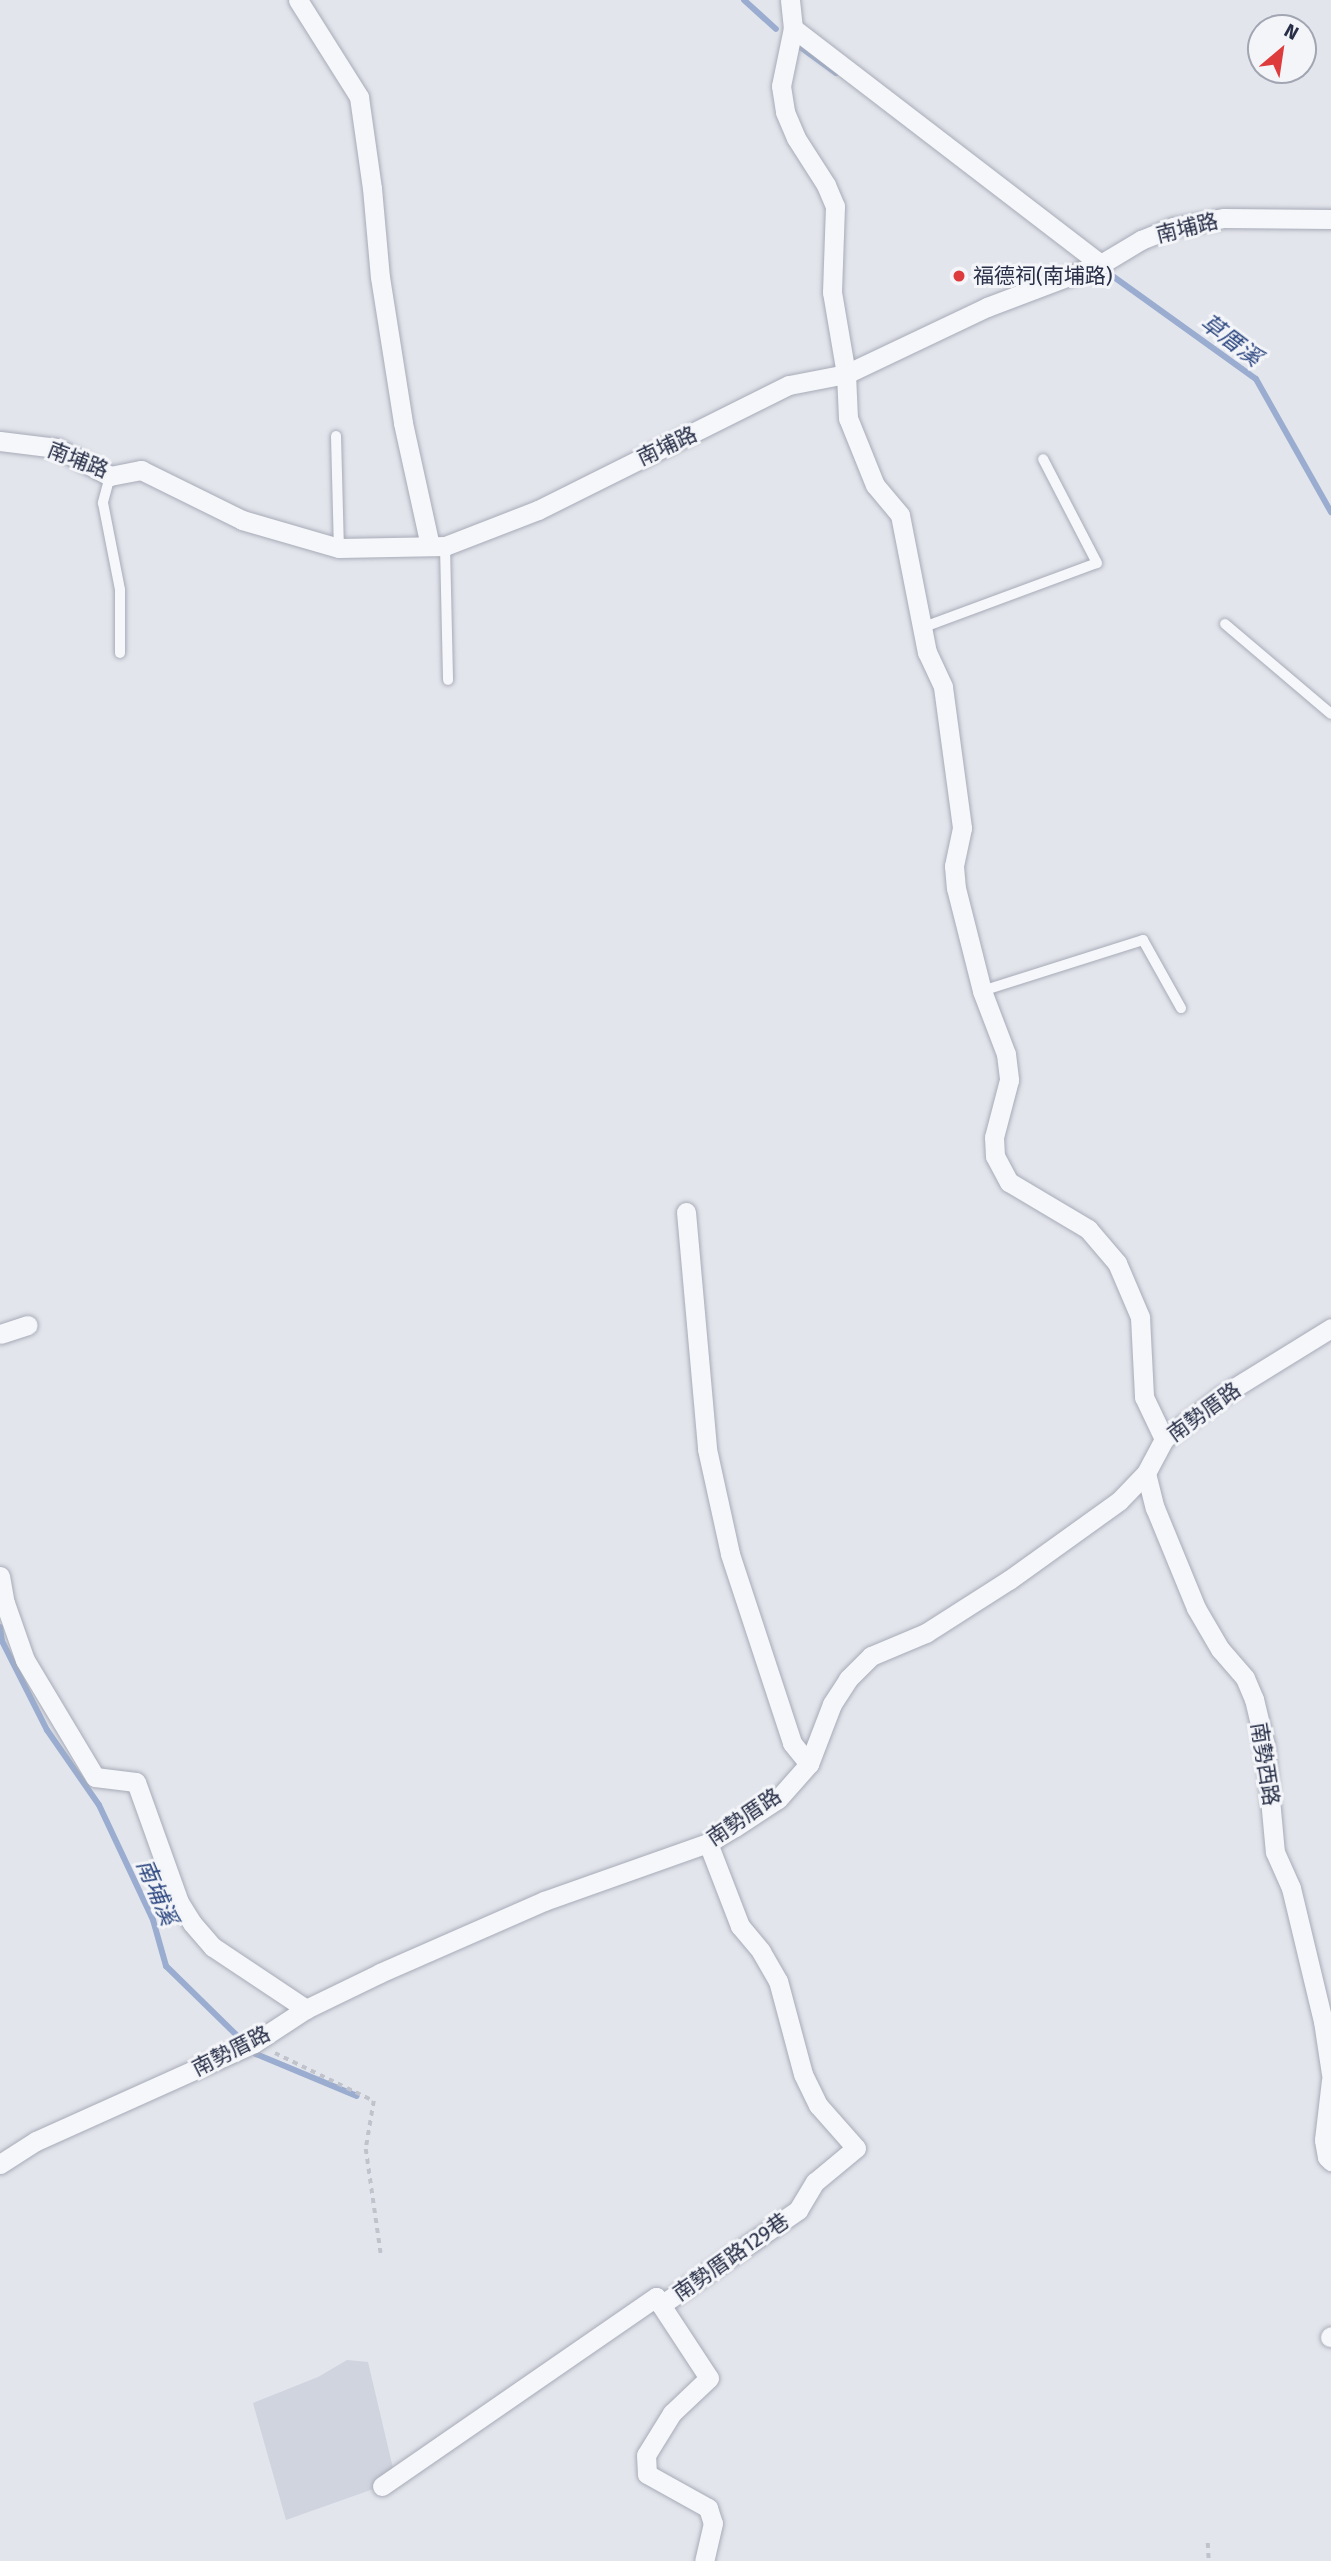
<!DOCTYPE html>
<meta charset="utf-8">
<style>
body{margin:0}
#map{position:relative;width:1331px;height:2561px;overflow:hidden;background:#e3e5ec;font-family:"Fira Sans","Noto Sans TC",sans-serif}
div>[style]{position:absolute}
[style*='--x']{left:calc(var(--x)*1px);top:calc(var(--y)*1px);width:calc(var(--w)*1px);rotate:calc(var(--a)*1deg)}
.built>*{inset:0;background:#d0d4df}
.stream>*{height:6px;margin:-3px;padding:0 3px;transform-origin:3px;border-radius:3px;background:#9aadd0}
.path>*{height:3.5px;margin-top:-1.75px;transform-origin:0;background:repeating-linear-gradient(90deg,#c0c3cb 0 5px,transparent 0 10px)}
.roads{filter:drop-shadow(0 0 2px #a7abb7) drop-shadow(0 0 2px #a7abb7)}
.service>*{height:10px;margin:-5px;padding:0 5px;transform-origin:5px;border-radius:5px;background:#f6f7fa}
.minor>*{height:19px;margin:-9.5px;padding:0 9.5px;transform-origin:9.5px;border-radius:9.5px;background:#f6f7fa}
.dots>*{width:19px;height:19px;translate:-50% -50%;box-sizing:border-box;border:4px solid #f3f5f9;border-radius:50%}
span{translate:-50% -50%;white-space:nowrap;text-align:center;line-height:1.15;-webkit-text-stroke:6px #f3f5f9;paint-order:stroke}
.street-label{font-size:21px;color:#282f47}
.poi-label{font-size:21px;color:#282f47}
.left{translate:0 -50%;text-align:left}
.water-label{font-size:23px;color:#2d4780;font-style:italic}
.north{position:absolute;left:1247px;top:14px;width:70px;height:70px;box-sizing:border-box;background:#f3f5f9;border:2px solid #a2a6b2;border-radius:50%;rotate:29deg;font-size:19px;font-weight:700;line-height:28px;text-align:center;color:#282f47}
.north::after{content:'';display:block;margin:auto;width:24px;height:32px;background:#de3b3d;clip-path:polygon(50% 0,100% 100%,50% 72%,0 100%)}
</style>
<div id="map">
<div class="built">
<div style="clip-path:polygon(347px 2360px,368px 2362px,396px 2481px,286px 2520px,253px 2403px,318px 2377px)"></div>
</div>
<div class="stream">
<div style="--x:744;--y:0;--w:43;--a:42.2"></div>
<div style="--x:799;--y:46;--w:46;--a:36.1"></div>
<div style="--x:1100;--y:267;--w:192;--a:35.7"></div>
<div style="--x:1256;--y:379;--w:153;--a:60.6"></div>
<div style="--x:0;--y:1627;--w:14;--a:82"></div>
<div style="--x:2;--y:1641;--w:100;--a:63.2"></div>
<div style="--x:47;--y:1730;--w:91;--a:55.3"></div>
<div style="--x:99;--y:1805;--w:127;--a:64.8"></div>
<div style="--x:153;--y:1920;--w:48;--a:74.2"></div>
<div style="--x:166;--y:1966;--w:126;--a:44.4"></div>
<div style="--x:256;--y:2054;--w:109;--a:22.6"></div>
</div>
<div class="path">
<div style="--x:275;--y:2053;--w:110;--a:25.9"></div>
<div style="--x:374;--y:2101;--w:49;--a:99.5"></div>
<div style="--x:366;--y:2149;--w:106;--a:81.9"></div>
<div style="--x:1208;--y:2543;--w:18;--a:87"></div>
</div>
<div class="roads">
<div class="service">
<div style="--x:336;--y:436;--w:112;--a:88.5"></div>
<div style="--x:110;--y:476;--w:28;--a:105"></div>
<div style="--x:103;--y:503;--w:89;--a:78.9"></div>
<div style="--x:120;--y:590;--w:63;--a:90"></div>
<div style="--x:445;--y:546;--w:134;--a:88.7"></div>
<div style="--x:1225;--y:624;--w:139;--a:40.3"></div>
<div style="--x:924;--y:627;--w:184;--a:-20.3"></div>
<div style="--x:1097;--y:563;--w:117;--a:-117.4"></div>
<div style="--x:982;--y:991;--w:169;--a:-17.6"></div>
<div style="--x:1143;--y:940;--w:78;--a:60.8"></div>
</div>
<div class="minor">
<div style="--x:298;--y:0;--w:115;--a:57.8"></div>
<div style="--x:359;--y:97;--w:92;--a:81.9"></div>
<div style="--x:372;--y:188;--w:89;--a:84.9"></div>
<div style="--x:380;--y:277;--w:148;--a:81"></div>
<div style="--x:403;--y:423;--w:126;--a:77.6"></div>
<div style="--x:790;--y:0;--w:28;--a:84"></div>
<div style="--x:793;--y:28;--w:59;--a:101.7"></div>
<div style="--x:781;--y:86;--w:26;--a:81"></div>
<div style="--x:785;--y:112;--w:28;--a:67"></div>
<div style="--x:796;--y:138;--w:56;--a:57.4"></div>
<div style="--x:826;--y:185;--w:23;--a:67"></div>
<div style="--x:835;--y:206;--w:86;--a:92"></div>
<div style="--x:832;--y:292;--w:83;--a:80.3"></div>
<div style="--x:846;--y:374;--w:44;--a:87.4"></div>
<div style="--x:848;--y:418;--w:72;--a:68.1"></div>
<div style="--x:875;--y:485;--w:39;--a:50"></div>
<div style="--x:900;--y:515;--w:140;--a:78.9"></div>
<div style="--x:927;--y:652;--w:38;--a:65"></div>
<div style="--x:943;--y:687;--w:142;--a:82.3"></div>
<div style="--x:962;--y:828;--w:39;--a:102"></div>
<div style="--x:954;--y:866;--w:22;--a:85"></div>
<div style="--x:956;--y:888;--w:106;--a:75.8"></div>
<div style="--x:982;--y:991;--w:67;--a:69.1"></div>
<div style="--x:1006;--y:1054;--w:26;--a:83"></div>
<div style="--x:1009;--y:1080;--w:59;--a:104.7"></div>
<div style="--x:994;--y:1137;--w:19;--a:87"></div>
<div style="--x:995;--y:1156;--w:30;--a:62"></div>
<div style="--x:1009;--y:1182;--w:92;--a:30.7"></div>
<div style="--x:1088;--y:1229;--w:45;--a:49.5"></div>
<div style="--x:1117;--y:1263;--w:59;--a:66.9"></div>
<div style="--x:1140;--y:1317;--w:80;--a:87.1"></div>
<div style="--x:1144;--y:1397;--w:47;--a:64.5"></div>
<div style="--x:793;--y:28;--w:388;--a:37.5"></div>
<div style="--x:0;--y:441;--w:57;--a:7"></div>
<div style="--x:57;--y:448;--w:60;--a:27.8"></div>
<div style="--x:110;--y:476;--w:32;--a:-11"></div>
<div style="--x:141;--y:470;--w:113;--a:26.3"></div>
<div style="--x:242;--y:520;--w:101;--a:16.1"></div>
<div style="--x:339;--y:548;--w:106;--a:-1.1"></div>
<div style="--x:445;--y:546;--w:100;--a:-21.2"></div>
<div style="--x:538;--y:510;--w:280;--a:-26.5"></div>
<div style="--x:789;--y:385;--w:58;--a:-10.9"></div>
<div style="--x:846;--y:374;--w:156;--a:-25.4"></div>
<div style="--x:987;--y:307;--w:122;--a:-20.7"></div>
<div style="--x:1101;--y:264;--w:47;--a:-31"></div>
<div style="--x:1141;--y:240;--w:35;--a:-22"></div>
<div style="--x:1173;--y:227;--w:52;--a:-10"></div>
<div style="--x:1224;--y:218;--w:107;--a:0.5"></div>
<div style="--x:686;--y:1212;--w:238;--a:84.9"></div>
<div style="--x:707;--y:1449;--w:107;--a:77.6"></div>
<div style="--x:730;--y:1554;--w:199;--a:71.8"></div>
<div style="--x:792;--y:1743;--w:27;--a:51"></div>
<div style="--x:0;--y:1334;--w:29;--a:-18"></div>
<div style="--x:1146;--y:1473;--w:36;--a:76"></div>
<div style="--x:1155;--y:1508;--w:108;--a:67.7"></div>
<div style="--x:1196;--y:1608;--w:48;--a:59.7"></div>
<div style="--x:1220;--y:1649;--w:38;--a:49"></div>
<div style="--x:1245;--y:1678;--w:23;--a:67"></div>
<div style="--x:1254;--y:1699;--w:47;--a:76.6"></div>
<div style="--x:1265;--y:1745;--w:107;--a:84.7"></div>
<div style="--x:1275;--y:1852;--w:39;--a:66"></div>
<div style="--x:1291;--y:1888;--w:137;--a:76.5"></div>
<div style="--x:1323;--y:2021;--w:54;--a:81.4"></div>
<div style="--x:0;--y:1576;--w:27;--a:80"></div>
<div style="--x:5;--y:1603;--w:60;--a:70.7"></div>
<div style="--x:25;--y:1660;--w:136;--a:59.1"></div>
<div style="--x:95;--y:1777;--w:41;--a:7"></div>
<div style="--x:136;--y:1782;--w:127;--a:70.3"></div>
<div style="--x:179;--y:1902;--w:25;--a:58"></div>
<div style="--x:192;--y:1923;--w:32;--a:49"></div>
<div style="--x:213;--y:1947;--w:112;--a:33.7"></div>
<div style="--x:1331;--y:2080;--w:60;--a:96.7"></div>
<div style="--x:1324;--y:2140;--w:17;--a:80"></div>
<div style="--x:1327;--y:2157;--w:6;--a:45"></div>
<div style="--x:0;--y:2164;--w:43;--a:-32.6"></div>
<div style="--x:36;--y:2141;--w:239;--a:-24.2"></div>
<div style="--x:254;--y:2043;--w:62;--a:-33.2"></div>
<div style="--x:306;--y:2009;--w:82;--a:-25.9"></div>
<div style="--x:380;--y:1973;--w:179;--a:-23.7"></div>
<div style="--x:544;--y:1901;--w:174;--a:-19.5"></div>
<div style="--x:708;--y:1843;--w:31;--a:-31"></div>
<div style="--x:735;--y:1827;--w:51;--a:-33.1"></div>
<div style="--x:778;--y:1799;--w:47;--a:-48.5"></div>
<div style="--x:809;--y:1764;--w:64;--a:-69"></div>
<div style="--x:832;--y:1704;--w:30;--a:-57"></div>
<div style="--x:848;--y:1679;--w:33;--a:-45"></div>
<div style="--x:871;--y:1656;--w:60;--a:-22.7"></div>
<div style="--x:926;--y:1633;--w:98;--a:-32.6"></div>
<div style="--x:1009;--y:1580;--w:135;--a:-35.7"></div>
<div style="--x:1119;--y:1501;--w:39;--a:-46"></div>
<div style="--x:1146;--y:1473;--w:38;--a:-62"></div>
<div style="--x:1164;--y:1439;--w:71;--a:-37"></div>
<div style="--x:1221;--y:1396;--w:129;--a:-31.7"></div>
<div style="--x:661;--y:2305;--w:87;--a:56.7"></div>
<div style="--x:709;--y:2378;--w:51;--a:136.6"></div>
<div style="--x:672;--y:2413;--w:49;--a:121.8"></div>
<div style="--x:646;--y:2455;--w:19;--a:87"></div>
<div style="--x:647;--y:2474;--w:70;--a:29.1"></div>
<div style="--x:708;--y:2508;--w:16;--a:72"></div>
<div style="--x:713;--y:2523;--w:39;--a:103"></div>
<div style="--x:1330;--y:2337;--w:1;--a:-45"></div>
<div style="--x:382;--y:2486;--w:333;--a:-34.6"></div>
<div style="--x:656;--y:2297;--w:9;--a:58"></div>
<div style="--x:661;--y:2305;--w:167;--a:-34.7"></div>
<div style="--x:798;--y:2210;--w:33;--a:-59"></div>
<div style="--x:815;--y:2182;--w:53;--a:-39.7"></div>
<div style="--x:856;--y:2148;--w:57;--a:-131.5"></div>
<div style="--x:818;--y:2105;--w:34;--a:-116"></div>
<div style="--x:803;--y:2074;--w:96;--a:-105"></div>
<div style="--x:778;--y:1981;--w:34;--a:-120"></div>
<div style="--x:761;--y:1951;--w:33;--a:-130"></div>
<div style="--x:740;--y:1926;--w:89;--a:-111.1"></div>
</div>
</div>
<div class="dots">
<div style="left:959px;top:276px;background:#de3b3d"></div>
</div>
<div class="street-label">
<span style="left:1187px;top:228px;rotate:-14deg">南埔路</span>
<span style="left:667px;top:446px;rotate:-25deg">南埔路</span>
<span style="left:78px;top:460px;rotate:21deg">南埔路</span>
<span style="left:1204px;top:1412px;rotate:-36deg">南勢厝路</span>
<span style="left:1265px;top:1764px;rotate:81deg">南勢西路</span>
<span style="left:744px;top:1817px;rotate:-34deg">南勢厝路</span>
<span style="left:231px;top:2051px;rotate:-27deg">南勢厝路</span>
<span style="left:731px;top:2257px;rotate:-35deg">南勢厝路129巷</span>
</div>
<div class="poi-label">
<span class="left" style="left:973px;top:276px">福德祠(南埔路)</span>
</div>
<div class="water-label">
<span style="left:1231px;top:340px;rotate:37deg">草厝溪</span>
<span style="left:157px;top:1892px;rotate:67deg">南埔溪</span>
</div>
<div class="north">N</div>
</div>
